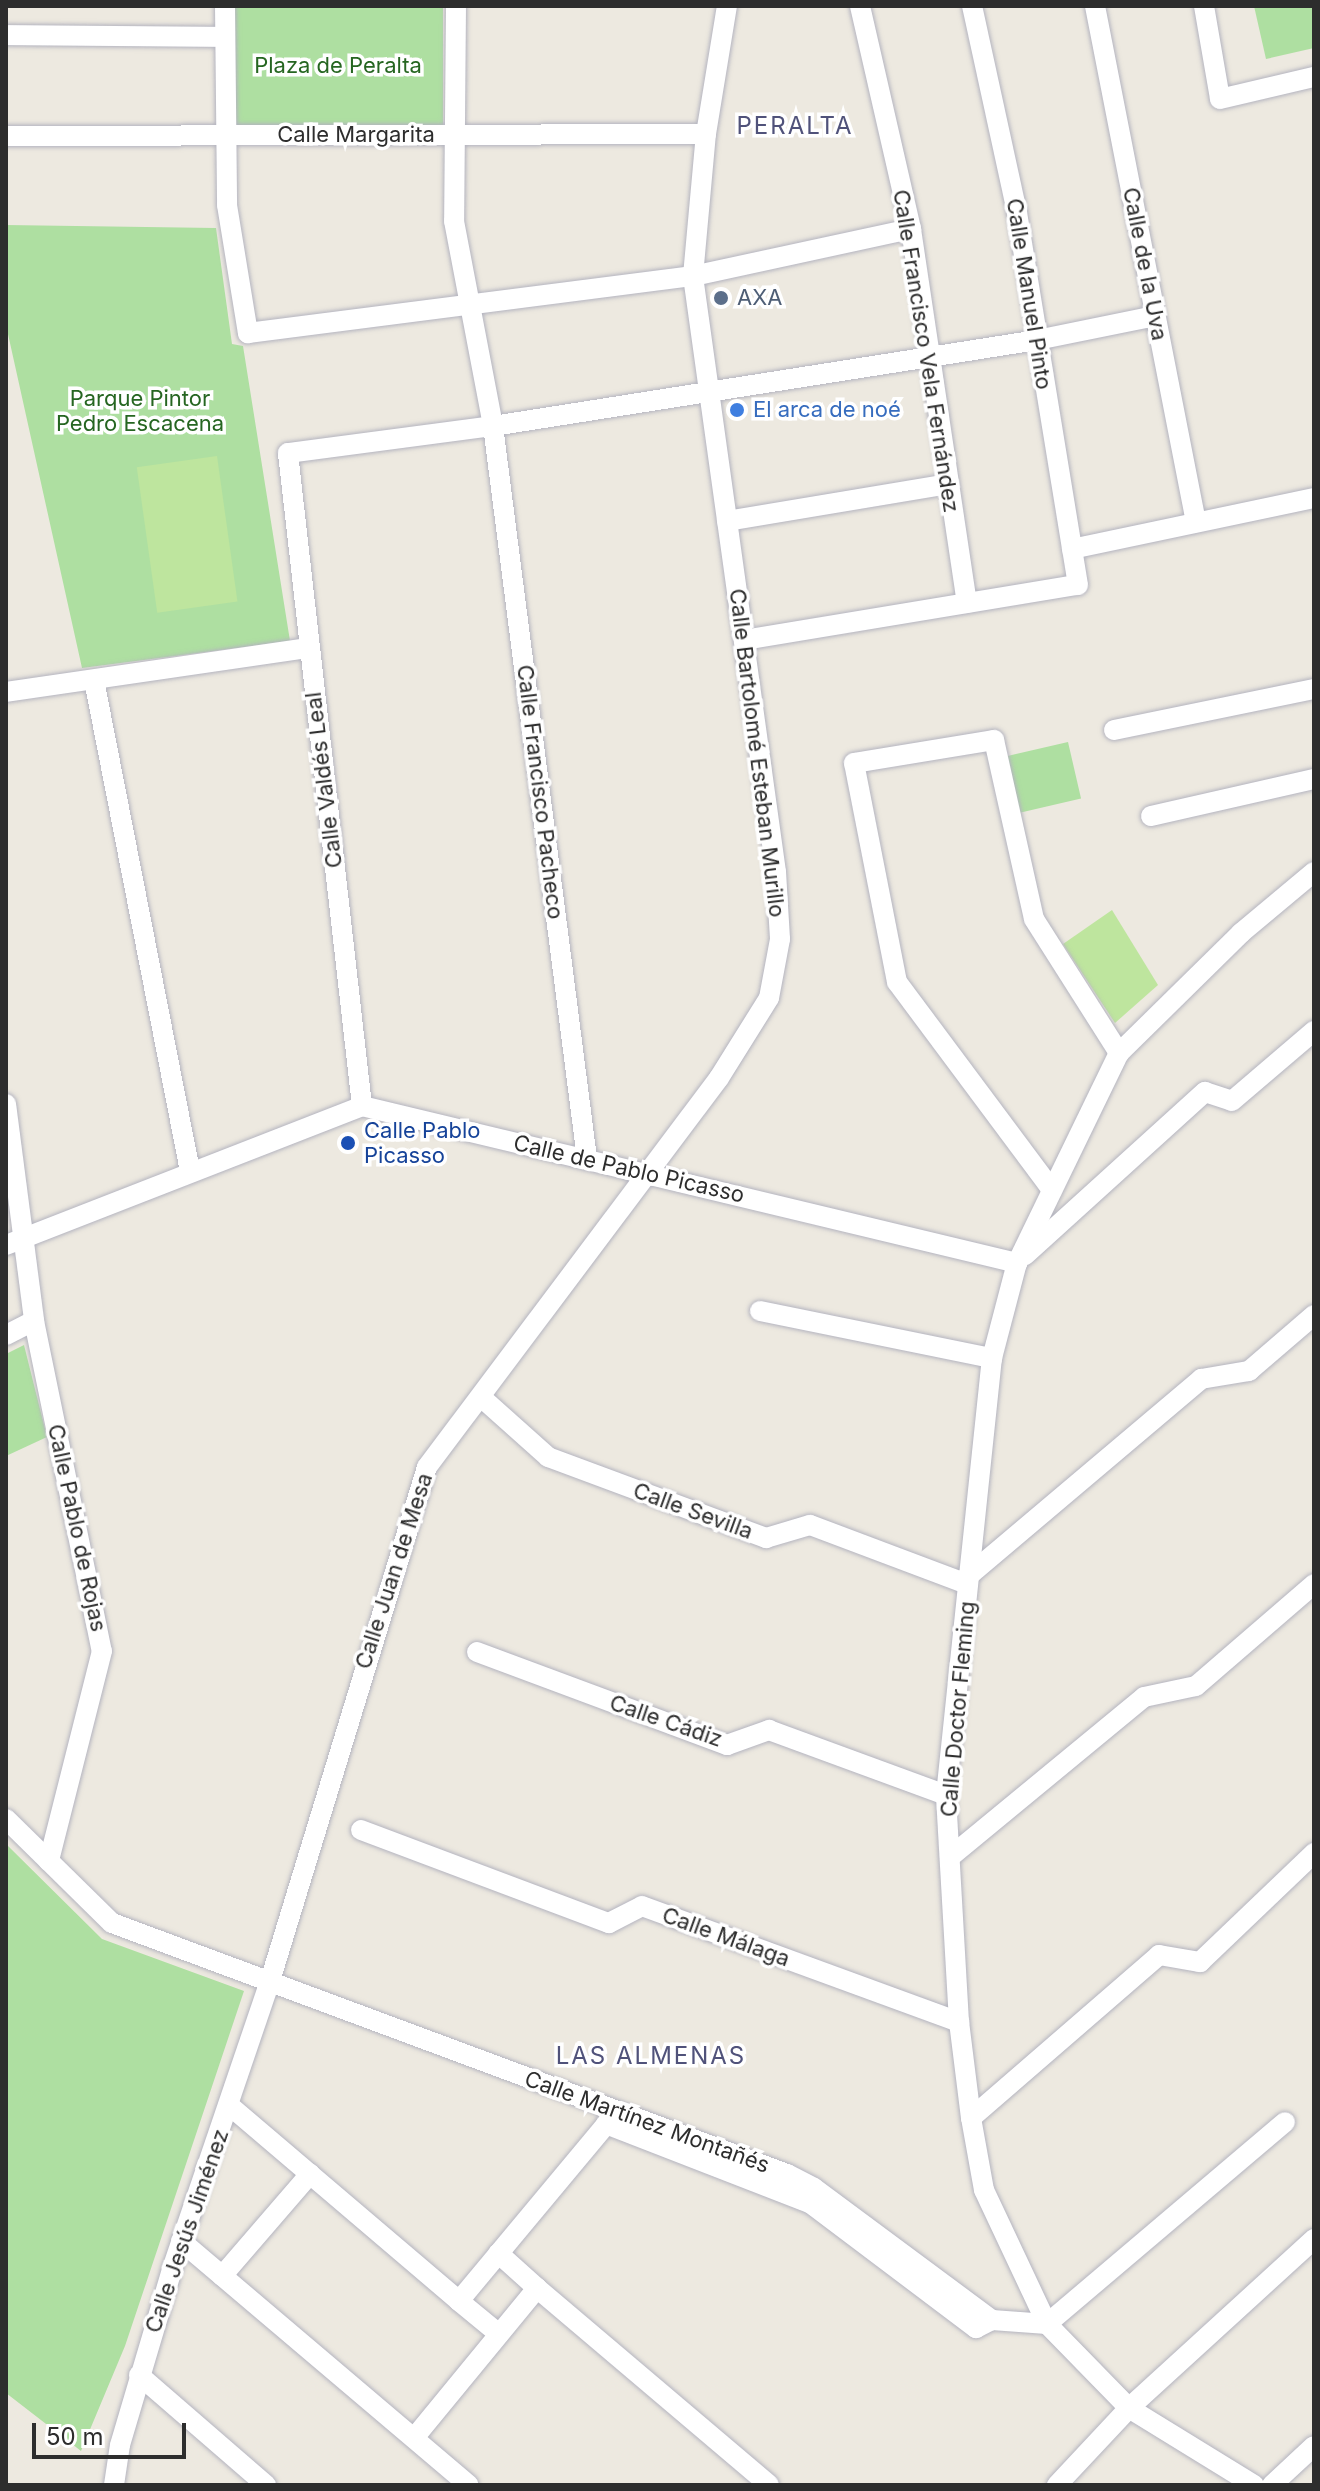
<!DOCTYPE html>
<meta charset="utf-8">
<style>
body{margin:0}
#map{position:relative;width:1320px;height:2491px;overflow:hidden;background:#ede9e0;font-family:Inter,sans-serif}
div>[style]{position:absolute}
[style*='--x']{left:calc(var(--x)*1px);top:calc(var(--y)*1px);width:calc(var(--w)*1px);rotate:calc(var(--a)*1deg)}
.green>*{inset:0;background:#aedfa1;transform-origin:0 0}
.pitch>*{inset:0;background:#bee59e;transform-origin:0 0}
.roads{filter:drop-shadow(0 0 2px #b4b4bf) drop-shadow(0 0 2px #b4b4bf)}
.minor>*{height:20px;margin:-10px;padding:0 10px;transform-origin:10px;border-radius:10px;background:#fff}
.dots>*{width:22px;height:22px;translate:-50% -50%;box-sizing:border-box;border:4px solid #fff;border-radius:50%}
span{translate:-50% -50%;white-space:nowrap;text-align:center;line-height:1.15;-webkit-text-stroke:7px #fff;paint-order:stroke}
.park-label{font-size:22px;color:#266621}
.street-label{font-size:22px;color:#2d2d2d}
.service-label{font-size:22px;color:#4e5e75}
.left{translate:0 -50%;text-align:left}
.shop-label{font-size:22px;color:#366cbe}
.transit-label{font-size:22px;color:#164399}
.neighbourhood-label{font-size:24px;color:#50527a;letter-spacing:2px}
.frame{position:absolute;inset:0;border:8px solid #2d2d2d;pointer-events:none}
.scale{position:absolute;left:32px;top:2423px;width:154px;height:36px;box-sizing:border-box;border:4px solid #2d2d2d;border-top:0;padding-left:10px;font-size:24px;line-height:28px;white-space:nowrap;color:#2d2d2d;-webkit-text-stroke:6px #fff;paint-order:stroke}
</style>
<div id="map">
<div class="green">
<div style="left:234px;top:6px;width:209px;height:120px"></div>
<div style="clip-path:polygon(1254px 6px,1314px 6px,1314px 48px,1266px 59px)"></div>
<div style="clip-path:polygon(6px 225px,216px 228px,232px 344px,243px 346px,290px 641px,82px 668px,6px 325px)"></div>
<div style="left:1068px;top:742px;width:58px;height:64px;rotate:77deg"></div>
<div style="clip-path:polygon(24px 1345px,47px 1437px,6px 1456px,6px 1354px)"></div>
<div style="clip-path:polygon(6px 1844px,102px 1939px,244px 1991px,125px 2346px,81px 2451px,6px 2393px)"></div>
</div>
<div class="pitch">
<div style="left:217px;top:456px;width:147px;height:81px;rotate:82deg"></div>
<div style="clip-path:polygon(1112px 910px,1158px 985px,1115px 1023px,1063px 944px)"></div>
</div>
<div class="roads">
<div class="minor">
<div style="--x:225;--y:6;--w:199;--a:89.4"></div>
<div style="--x:227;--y:205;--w:130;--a:80.7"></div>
<div style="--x:248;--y:333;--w:449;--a:-7.3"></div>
<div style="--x:693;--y:276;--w:223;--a:-12.2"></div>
<div style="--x:456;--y:6;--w:215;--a:90.5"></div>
<div style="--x:454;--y:221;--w:209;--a:79.2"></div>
<div style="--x:493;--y:426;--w:739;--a:82.69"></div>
<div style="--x:860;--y:6;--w:229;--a:77.1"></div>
<div style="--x:911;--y:229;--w:378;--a:81.5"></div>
<div style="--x:1095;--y:6;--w:526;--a:78.93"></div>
<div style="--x:1204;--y:6;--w:94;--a:80.2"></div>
<div style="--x:1220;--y:99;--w:97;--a:-13.2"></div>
<div style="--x:6;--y:35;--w:219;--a:0.5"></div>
<div style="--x:6;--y:136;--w:700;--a:-0.16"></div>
<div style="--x:727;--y:521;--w:223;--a:-9.5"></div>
<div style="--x:1072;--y:549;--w:247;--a:-11.9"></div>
<div style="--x:744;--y:640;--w:338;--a:-9.4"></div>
<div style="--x:1078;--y:585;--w:378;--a:-99.3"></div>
<div style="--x:1017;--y:212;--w:211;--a:-102.3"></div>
<div style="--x:94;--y:680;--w:500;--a:78.94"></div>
<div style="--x:6;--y:692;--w:306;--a:-8.3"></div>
<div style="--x:1114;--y:730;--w:204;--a:-11.6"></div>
<div style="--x:1151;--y:816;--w:167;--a:-12.8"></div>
<div style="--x:6;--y:1104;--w:219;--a:82.6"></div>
<div style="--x:34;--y:1321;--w:337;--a:78.4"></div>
<div style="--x:102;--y:1651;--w:217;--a:104.2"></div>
<div style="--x:362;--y:1106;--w:657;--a:-96.47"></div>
<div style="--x:288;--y:453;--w:207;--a:-7.5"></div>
<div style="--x:493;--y:426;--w:551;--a:-8.98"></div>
<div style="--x:1037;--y:340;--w:120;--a:-11.5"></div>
<div style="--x:1052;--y:1190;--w:259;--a:-126.7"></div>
<div style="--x:897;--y:982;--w:223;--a:-101.1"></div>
<div style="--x:854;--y:763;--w:142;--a:-9.3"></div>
<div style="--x:994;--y:740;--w:183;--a:77.4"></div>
<div style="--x:1034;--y:919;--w:159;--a:57.6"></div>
<div style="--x:6;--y:1245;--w:382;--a:-21.3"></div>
<div style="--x:362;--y:1106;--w:674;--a:13.48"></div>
<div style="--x:1025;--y:1255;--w:243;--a:-42.2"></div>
<div style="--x:1205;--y:1092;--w:28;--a:18"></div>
<div style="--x:1232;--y:1101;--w:108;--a:-40.5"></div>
<div style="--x:760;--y:1311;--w:237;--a:11.5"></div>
<div style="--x:6;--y:1335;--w:31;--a:-27"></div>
<div style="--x:481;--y:1397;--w:90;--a:41.8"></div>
<div style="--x:548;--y:1457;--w:233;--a:20.4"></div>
<div style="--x:766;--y:1538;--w:46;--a:-16.5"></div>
<div style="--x:810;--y:1525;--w:168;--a:20.6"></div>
<div style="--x:967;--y:1577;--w:307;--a:-40.2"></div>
<div style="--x:1201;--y:1379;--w:49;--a:-9.5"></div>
<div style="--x:1249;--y:1371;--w:86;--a:-40.7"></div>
<div style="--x:477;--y:1652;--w:267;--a:20.4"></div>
<div style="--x:727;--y:1745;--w:45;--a:-19.7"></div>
<div style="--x:769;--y:1730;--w:189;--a:20.2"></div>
<div style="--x:6;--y:1819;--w:148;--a:44.5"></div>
<div style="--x:112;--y:1923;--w:720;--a:20.4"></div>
<div style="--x:787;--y:2174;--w:30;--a:27"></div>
<div style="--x:814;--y:2188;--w:222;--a:36.6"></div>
<div style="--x:361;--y:1830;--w:265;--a:20.6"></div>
<div style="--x:609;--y:1923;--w:37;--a:-27"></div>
<div style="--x:642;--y:1906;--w:338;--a:20.1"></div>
<div style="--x:950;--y:1857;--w:251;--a:-39.5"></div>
<div style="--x:1144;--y:1697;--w:53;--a:-11.9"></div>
<div style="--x:1196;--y:1686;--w:156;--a:-40.8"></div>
<div style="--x:230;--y:2106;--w:301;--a:40.4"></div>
<div style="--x:971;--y:2118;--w:249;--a:-40.9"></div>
<div style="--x:1159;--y:1955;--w:42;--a:9.7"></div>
<div style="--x:1200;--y:1962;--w:158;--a:-43.7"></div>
<div style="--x:606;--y:2124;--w:219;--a:21.2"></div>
<div style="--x:810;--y:2203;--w:208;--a:37"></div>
<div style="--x:976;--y:2328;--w:18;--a:-27"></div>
<div style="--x:992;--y:2320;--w:55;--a:4.2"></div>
<div style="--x:1047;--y:2324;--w:312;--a:-40.3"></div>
<div style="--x:181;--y:2241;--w:377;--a:40.3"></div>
<div style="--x:222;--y:2276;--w:135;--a:-49.2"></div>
<div style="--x:537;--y:2288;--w:304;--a:40.3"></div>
<div style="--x:499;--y:2334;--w:52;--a:-140.5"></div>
<div style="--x:459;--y:2301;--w:244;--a:-50.2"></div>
<div style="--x:139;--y:2375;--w:168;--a:40.9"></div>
<div style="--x:414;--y:2438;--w:194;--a:-50.6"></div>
<div style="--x:537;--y:2288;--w:52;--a:-138.1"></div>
<div style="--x:114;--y:2485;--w:40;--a:-81.5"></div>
<div style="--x:120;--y:2445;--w:184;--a:-73.5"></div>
<div style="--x:172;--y:2269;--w:304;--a:-71.2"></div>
<div style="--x:270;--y:1981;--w:537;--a:-73.01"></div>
<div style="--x:427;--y:1467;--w:486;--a:-53.1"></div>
<div style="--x:719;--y:1078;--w:94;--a:-58"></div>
<div style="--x:769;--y:998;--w:60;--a:-79.4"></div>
<div style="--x:780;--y:939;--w:67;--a:-93.4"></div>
<div style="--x:776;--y:872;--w:602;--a:-97.93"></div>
<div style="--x:693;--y:276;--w:143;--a:-84.8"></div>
<div style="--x:706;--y:134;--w:130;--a:-80.7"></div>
<div style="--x:1057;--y:2485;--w:105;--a:-46.9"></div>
<div style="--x:1129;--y:2408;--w:117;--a:-134.3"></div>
<div style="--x:1047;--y:2324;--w:148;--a:-115.2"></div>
<div style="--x:984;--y:2190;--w:73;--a:-100.2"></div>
<div style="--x:971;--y:2118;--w:97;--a:-97.1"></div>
<div style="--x:959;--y:2022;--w:227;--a:-93.3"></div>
<div style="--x:946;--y:1795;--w:439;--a:-84"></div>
<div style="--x:992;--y:1358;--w:98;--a:-75.3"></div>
<div style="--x:1017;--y:1263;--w:233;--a:-64.1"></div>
<div style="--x:1119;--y:1053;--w:171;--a:-44.5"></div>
<div style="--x:1241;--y:933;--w:95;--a:-39.9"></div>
<div style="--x:1254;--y:2485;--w:147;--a:-148.4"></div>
<div style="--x:1129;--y:2408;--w:251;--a:-42.4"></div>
<div style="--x:1272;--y:2485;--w:57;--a:-42.9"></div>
</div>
</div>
<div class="dots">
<div style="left:721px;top:298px;background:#5c6f8a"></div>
<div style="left:737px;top:410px;background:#3f7fe0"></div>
<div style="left:348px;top:1143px;background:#1a4fb4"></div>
</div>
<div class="park-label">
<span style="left:338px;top:66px">Plaza de Peralta</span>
<span style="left:140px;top:411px">Parque Pintor<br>Pedro Escacena</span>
</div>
<div class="street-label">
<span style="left:356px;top:135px">Calle Margarita</span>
<span style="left:1145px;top:264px;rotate:79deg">Calle de la Uva</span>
<span style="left:1029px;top:294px;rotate:81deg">Calle Manuel Pinto</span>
<span style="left:926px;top:351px;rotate:81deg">Calle Francisco Vela Fernández</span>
<span style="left:757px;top:753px;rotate:83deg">Calle Bartolomé Esteban Murillo</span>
<span style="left:324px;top:780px;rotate:-97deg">Calle Valdés Leal</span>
<span style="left:540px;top:792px;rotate:83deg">Calle Francisco Pacheco</span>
<span style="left:629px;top:1169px;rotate:13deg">Calle de Pablo Picasso</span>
<span style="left:693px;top:1511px;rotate:20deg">Calle Sevilla</span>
<span style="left:77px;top:1528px;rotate:78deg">Calle Pablo de Rojas</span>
<span style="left:394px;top:1571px;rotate:-72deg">Calle Juan de Mesa</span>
<span style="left:958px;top:1709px;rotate:-85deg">Calle Doctor Fleming</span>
<span style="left:666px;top:1721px;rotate:19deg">Calle Cádiz</span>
<span style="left:726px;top:1937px;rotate:20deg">Calle Málaga</span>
<span style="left:647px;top:2122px;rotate:20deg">Calle Martínez Montañés</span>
<span style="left:187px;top:2231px;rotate:-71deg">Calle Jesús Jiménez</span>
</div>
<div class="service-label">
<span class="left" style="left:737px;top:298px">AXA</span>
</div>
<div class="shop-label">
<span class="left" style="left:753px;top:410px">El arca de noé</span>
</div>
<div class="transit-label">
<span class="left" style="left:364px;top:1143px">Calle Pablo<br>Picasso</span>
</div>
<div class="neighbourhood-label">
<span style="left:795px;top:126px">PERALTA</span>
<span style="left:651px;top:2056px">LAS ALMENAS</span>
</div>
<div class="frame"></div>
<div class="scale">50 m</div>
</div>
